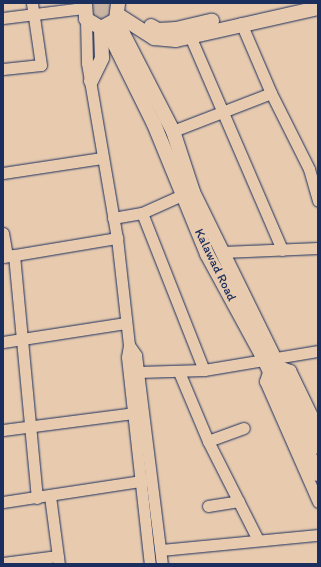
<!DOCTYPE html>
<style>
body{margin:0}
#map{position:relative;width:321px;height:567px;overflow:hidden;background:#e8cbaf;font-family:Itim,sans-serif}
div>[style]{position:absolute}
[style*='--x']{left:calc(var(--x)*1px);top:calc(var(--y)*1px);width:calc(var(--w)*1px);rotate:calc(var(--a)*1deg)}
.green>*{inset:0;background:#cab4a3}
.roads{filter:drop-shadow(0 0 1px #1b2f5e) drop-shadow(0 0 1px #1b2f5e)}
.minor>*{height:11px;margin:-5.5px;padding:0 5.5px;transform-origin:5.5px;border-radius:5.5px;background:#e8cbaf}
.major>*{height:14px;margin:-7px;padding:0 7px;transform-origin:7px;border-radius:7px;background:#e8cbaf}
span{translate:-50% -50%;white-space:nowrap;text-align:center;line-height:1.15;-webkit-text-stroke:4px #e8cbaf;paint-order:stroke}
.street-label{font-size:13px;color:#1b2f5e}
.frame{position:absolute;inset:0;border:4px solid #1b2f5e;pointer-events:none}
</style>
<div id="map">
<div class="green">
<div style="clip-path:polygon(89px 3px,111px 3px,110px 21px,93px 19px)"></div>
</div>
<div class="roads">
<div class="minor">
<div style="--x:3;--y:18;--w:81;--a:-7.1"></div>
<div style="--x:86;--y:19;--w:44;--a:88.7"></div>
<div style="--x:87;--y:63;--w:178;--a:80.3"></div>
<div style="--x:117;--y:238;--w:108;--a:83.6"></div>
<div style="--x:129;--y:345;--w:12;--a:99"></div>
<div style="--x:127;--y:357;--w:208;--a:83.7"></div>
<div style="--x:190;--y:36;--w:233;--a:66.7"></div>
<div style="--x:3;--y:69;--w:38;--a:-6"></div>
<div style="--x:41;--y:65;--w:63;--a:-98.3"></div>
<div style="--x:271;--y:93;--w:85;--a:63.4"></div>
<div style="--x:309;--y:169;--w:33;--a:74"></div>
<div style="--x:173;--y:131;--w:105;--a:-21.2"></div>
<div style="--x:271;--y:93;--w:76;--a:-113.2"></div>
<div style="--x:3;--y:173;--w:100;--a:-8.6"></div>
<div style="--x:182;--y:195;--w:44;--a:155.8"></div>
<div style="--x:142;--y:213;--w:169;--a:68.5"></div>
<div style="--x:113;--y:218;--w:29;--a:-10"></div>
<div style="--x:3;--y:233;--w:23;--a:80"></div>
<div style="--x:223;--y:252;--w:95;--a:-2.4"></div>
<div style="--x:14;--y:255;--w:244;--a:84.6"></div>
<div style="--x:3;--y:257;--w:116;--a:-9.5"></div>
<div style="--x:3;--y:342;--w:124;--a:-8.8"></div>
<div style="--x:129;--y:345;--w:12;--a:55"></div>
<div style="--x:136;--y:355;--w:17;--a:83"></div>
<div style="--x:138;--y:372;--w:193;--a:82.9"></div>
<div style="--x:279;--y:366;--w:12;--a:20"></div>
<div style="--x:290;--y:370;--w:64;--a:64.2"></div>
<div style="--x:269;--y:369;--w:13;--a:108"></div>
<div style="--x:265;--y:381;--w:132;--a:66.3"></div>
<div style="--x:138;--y:372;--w:66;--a:-1.7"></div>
<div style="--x:204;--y:370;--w:116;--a:-9.5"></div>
<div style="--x:179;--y:372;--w:75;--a:67.2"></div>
<div style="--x:208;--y:441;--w:111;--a:63.2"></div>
<div style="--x:3;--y:430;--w:139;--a:-7.4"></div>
<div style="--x:208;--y:441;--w:38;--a:-20"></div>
<div style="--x:50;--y:496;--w:69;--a:82.5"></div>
<div style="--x:3;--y:502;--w:140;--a:-8.7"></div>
<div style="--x:208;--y:506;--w:31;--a:-9"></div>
<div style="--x:161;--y:550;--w:158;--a:-5.5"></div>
<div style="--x:3;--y:563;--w:55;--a:-7.3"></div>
</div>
<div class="major">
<div style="--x:85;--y:3;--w:16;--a:86"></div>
<div style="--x:86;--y:19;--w:17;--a:31"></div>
<div style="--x:101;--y:28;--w:17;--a:-28"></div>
<div style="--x:116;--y:20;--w:17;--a:-83"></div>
<div style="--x:118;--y:15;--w:43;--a:32.6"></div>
<div style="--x:154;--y:38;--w:22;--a:5"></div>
<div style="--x:176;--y:40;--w:146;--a:-12.7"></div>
<div style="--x:116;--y:20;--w:125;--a:62.8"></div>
<div style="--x:173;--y:131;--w:64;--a:71.8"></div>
<div style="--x:193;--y:192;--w:284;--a:63.9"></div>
<div style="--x:151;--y:26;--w:8;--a:30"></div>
<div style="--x:158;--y:30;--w:18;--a:-3"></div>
<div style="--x:176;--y:29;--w:37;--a:-13"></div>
<div style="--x:106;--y:27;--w:108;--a:63.7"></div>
<div style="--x:154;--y:124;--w:140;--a:67.8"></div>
<div style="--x:207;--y:254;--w:122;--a:61.5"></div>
<div style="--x:265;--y:361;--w:125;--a:64.9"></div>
<div style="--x:91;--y:81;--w:25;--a:-64"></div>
<div style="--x:102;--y:58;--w:30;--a:-92"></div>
</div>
</div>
<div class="street-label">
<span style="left:215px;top:265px;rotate:64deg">Kalawad Road</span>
</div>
<div class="frame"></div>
</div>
